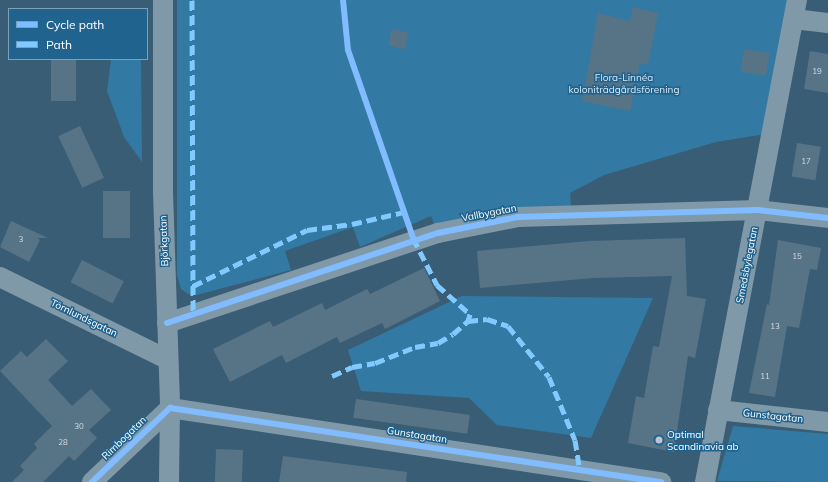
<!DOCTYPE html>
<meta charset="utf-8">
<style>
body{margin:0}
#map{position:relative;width:828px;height:482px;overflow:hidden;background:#395d75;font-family:Mulish,sans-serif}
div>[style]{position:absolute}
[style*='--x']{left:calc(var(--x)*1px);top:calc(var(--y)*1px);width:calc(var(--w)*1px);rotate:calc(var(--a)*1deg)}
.green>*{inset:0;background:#3279a3}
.building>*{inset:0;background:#577487;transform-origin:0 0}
.minor>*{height:20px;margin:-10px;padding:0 10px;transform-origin:10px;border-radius:10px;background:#8099a9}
.quiet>*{height:5px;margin-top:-2.5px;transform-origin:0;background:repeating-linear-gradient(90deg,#80caff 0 10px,transparent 0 15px)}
.cycleway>*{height:6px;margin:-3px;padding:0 3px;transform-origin:3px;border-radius:3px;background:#80bcff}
.dots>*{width:11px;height:11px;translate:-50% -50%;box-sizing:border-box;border:2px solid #20638e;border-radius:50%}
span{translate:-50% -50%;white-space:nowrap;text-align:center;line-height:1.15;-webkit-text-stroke:3px #20638e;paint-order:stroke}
.number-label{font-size:8px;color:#d5dce1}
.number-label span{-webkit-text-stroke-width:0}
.park-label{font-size:10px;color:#d5ebf9}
.street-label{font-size:10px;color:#fff}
.poi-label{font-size:10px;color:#fff}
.left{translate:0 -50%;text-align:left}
.legend{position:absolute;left:8px;top:8px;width:140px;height:52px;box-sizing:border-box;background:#20638e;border:1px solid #79a1bb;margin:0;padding:5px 7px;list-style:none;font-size:12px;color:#fff}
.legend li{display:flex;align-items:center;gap:8px;height:20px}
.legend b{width:20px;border:1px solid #79a1bb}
</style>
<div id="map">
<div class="green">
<div style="clip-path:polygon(177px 0,797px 0,771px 133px,716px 142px,604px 175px,570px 193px,572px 216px,438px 233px,431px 216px,360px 247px,353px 227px,285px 251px,291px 270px,197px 295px,188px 294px,181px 289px,177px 275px)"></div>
<div style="clip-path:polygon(111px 59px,141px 59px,142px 162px,124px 137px,107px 91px)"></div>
<div style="clip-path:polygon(462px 296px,653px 298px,591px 438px,497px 425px,469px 398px,361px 391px,348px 350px)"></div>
<div style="clip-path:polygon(733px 426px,828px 434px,828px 482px,717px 481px)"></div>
</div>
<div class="building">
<div style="clip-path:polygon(633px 7px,658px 13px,648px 65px,640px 63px,630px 111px,582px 101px,598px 13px,630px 21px)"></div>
<div style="left:392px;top:29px;width:17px;height:17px;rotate:13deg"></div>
<div style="left:744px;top:49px;width:26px;height:23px;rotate:9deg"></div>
<div style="clip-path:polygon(810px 51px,828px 54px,828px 93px,804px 89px)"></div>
<div style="left:51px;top:59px;width:25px;height:42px"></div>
<div style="left:80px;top:126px;width:57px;height:24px;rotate:65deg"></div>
<div style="left:797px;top:143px;width:24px;height:34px;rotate:9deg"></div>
<div style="left:103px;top:191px;width:27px;height:47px"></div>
<div style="clip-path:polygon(11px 221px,48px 238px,37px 238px,40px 240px,29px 262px,0 247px)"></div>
<div style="clip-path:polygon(685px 238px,687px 296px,706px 299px,695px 358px,688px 356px,674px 452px,628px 443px,636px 396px,644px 398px,653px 346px,659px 347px,672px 276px,593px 278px,480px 288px,477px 251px,589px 241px)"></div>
<div style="clip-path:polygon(778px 240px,821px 248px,817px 270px,810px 269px,799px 328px,787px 326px,775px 397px,749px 393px,767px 304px,769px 305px)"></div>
<div style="left:82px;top:260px;width:47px;height:25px;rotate:27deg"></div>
<div style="clip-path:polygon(424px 268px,440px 301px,385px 329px,382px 323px,340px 343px,337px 337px,286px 363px,282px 355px,230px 382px,213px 349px,270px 321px,273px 327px,322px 303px,325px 310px,367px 289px,370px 294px)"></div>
<div style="clip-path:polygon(46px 339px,68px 361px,48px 380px,72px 406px,91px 389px,111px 410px,89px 430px,97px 438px,74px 461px,69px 456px,43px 482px,12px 482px,24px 470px,20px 466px,37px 448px,34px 444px,52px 426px,0 371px,21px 351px,27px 357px)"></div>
<div style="left:356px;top:399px;width:115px;height:19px;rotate:8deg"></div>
<div style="left:216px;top:449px;width:27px;height:33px;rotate:2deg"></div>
<div style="clip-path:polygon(283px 456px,407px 472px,406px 482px,279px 482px)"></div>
</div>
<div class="minor">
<div style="--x:163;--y:0;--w:192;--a:90"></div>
<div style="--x:163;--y:192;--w:216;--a:88.1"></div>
<div style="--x:170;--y:408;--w:74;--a:90.8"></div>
<div style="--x:794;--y:19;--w:34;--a:7"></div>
<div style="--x:0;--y:277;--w:186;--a:26.2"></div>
<div style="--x:167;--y:323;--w:286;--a:-18.4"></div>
<div style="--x:438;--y:233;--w:82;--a:-11.3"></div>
<div style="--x:518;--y:217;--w:240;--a:-1.7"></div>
<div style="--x:758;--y:210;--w:70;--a:6.5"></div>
<div style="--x:718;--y:410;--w:111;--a:6.2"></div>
<div style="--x:92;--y:482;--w:108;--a:-43.5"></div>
<div style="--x:170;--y:408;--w:497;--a:8.6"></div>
<div style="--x:705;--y:482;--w:491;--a:-79.2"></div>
</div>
<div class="quiet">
<div style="--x:192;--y:0;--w:314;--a:89.8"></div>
<div style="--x:413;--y:238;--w:53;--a:62.9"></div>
<div style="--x:437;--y:285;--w:44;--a:41.3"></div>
<div style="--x:470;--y:314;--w:7;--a:106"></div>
<div style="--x:193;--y:286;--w:127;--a:-26.2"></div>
<div style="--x:307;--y:230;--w:45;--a:-7.6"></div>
<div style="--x:352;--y:224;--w:53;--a:-13"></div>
<div style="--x:332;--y:376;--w:22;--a:-24"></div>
<div style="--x:352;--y:367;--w:23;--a:-10"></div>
<div style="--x:375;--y:363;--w:43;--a:-21.8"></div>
<div style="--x:415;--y:347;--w:23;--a:-10"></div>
<div style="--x:438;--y:343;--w:17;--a:-31"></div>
<div style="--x:453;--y:334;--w:20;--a:-41"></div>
<div style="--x:468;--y:321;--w:19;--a:-6"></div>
<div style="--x:487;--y:319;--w:22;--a:18"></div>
<div style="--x:508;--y:326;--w:65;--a:51.2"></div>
<div style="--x:549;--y:377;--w:68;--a:67.6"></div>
<div style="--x:575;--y:440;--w:30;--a:81"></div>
</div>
<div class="cycleway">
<div style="--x:343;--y:0;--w:50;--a:84.3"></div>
<div style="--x:348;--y:50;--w:202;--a:70.9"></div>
<div style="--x:167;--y:323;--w:286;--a:-18.4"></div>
<div style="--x:438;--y:233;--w:82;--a:-11.3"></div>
<div style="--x:518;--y:217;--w:240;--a:-1.7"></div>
<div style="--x:758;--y:210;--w:70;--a:6.5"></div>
<div style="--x:92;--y:482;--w:108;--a:-43.5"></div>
<div style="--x:170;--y:408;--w:497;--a:8.6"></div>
</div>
<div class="dots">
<div style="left:659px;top:440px;background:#bac6cf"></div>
</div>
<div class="number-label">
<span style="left:817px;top:72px">19</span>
<span style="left:806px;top:162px">17</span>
<span style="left:21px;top:240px">3</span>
<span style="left:797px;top:257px">15</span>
<span style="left:775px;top:327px">13</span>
<span style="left:765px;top:377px">11</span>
<span style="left:79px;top:427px">30</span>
<span style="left:63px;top:443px">28</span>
</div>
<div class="park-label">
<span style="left:624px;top:83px">Flora-Linnéa<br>koloniträdgårdsförening</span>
</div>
<div class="street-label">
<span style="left:489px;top:213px;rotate:-11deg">Vallbygatan</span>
<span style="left:164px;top:241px;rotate:-92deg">Björkgatan</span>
<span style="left:747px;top:265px;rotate:-79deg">Smedsbylegatan</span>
<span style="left:84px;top:318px;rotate:26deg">Törnlundsgatan</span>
<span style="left:773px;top:416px;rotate:6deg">Gunstagatan</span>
<span style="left:417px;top:435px;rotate:9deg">Gunstagatan</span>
<span style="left:124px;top:438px;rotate:-44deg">Rimbogatan</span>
</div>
<div class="poi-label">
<span class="left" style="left:667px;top:440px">Optimal<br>Scandinavia ab</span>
</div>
<ul class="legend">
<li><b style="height:5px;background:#80bcff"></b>Cycle path</li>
<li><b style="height:5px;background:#80caff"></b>Path</li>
</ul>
</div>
